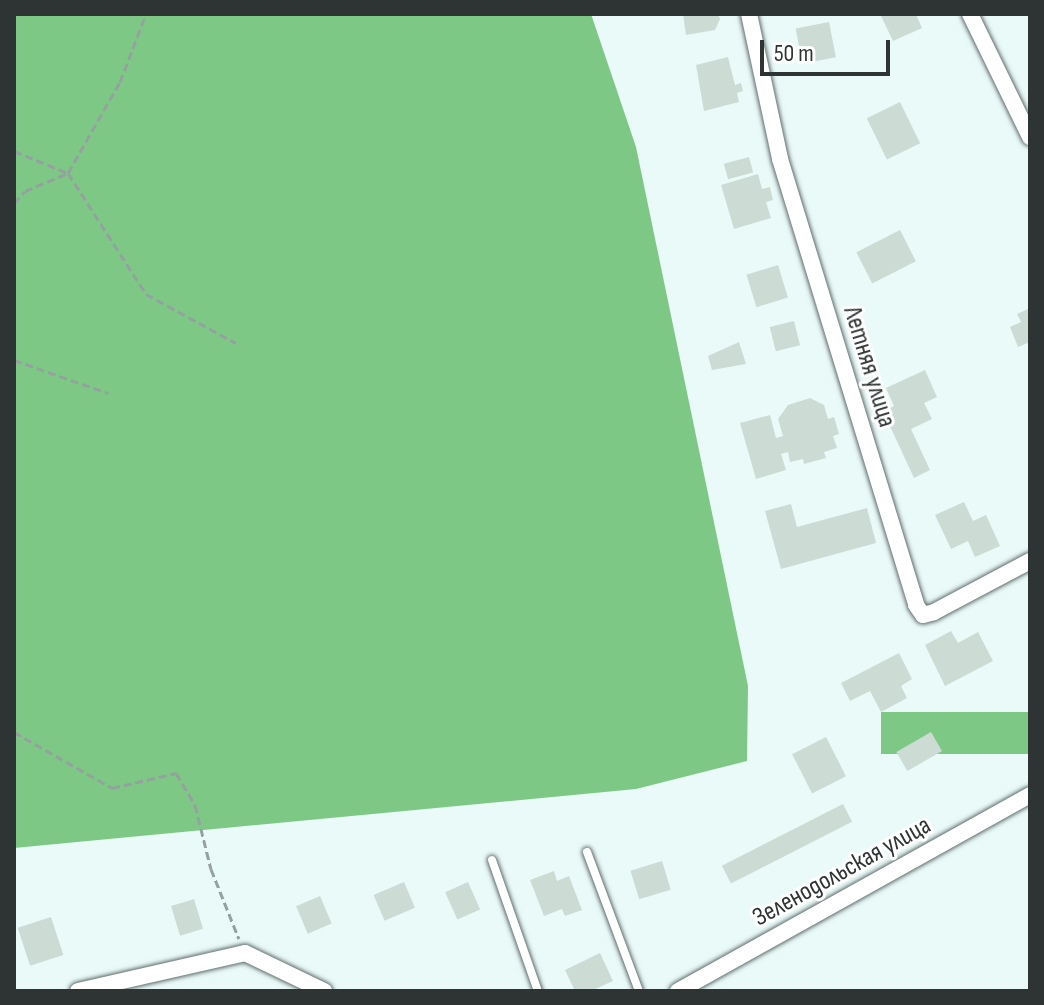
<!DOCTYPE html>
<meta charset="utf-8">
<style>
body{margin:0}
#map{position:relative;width:1044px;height:1005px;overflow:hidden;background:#eafaf8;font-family:"Sofia Sans Condensed",sans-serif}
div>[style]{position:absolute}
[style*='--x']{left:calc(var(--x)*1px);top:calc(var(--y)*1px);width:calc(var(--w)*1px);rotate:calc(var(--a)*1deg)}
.forest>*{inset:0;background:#7ec886;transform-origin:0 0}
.building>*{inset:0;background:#cddbd5;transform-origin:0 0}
.path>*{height:3px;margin-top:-1.5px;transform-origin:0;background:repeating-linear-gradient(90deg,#95a19f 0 8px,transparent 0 12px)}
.roads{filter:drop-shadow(0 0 2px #606e6d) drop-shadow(0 0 2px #606e6d)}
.service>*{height:8px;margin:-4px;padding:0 4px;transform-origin:4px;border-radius:4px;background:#fff}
.minor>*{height:16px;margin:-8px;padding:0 8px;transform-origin:8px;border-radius:8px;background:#fff}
span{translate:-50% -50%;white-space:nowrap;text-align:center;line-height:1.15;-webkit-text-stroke:6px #fff;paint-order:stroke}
.street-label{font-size:26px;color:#2e3433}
.frame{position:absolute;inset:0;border:16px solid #2e3433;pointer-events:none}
.scale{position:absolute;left:760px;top:40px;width:130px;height:36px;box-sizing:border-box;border:4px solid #2e3433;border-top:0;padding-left:10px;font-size:24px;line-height:28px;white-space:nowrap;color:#2e3433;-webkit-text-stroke:6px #fff;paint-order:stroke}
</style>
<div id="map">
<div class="forest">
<div style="clip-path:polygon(14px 14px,591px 14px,636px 147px,748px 686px,747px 761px,636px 789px,14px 848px)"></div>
<div style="left:1030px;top:712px;width:42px;height:149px;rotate:90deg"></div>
</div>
<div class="building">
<div style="clip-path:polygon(683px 14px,718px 14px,720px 19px,715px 30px,686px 35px)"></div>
<div style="clip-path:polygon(880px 14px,916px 14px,922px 28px,893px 41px)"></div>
<div style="left:829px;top:22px;width:36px;height:34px;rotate:79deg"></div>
<div style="clip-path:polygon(728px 57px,735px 85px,741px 83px,743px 91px,737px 93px,739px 102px,704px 111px,696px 65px)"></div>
<div style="left:900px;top:102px;width:46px;height:37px;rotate:64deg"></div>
<div style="left:749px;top:157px;width:16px;height:26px;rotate:75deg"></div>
<div style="clip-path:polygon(758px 174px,762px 189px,770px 187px,773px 200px,766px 202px,771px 218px,734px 229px,721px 185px)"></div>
<div style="left:900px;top:230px;width:35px;height:49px;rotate:63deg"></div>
<div style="left:778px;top:265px;width:34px;height:33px;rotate:73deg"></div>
<div style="clip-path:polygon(1030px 308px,1030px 342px,1018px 347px,1010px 327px,1021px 322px,1017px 314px)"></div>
<div style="left:794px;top:321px;width:25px;height:25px;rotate:76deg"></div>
<div style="clip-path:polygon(739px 342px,746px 364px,712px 370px,708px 356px)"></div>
<div style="clip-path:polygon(925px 370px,937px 397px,924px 403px,932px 419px,911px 429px,930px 470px,914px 478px,883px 411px,894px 406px,886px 388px)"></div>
<div style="clip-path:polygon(810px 398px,824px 405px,828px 419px,834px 417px,839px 434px,833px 436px,837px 448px,824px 452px,826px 458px,804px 464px,803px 459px,790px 462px,788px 452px,781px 454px,786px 470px,756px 479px,740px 423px,770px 415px,776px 438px,783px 436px,778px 419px,788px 405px)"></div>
<div style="clip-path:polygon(964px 502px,973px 521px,986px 515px,1000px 546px,975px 557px,968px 541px,951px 549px,935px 515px)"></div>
<div style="clip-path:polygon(791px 504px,797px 527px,867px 508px,876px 543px,781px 569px,765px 511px)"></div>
<div style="clip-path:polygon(951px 631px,958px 643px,978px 632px,993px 661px,945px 686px,925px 645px)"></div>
<div style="clip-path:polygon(899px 653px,912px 679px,901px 686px,907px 698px,881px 712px,870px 691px,850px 701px,841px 683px)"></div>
<div style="left:931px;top:732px;width:22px;height:40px;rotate:60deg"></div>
<div style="left:826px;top:737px;width:44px;height:38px;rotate:63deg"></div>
<div style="left:843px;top:804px;width:20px;height:136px;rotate:63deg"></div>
<div style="left:662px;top:861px;width:30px;height:33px;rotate:73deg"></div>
<div style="clip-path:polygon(554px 871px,557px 881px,569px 876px,582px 910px,565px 916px,562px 909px,544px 916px,530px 880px)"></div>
<div style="left:404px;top:882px;width:28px;height:33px;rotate:67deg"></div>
<div style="left:468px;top:882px;width:30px;height:25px;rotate:66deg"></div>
<div style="left:320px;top:896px;width:30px;height:26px;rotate:67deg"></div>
<div style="left:194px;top:899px;width:31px;height:24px;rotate:73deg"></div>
<div style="left:51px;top:917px;width:40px;height:35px;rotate:72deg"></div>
<div style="clip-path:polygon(600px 953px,613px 981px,591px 991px,575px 991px,565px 970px)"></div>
</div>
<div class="path">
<div style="--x:14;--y:151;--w:58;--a:22.2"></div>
<div style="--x:68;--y:173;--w:144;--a:57.2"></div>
<div style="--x:146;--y:294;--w:102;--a:28.6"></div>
<div style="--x:14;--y:203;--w:16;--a:-47"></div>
<div style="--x:25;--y:191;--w:47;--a:-22.7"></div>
<div style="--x:68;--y:173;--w:105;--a:-60.3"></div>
<div style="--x:120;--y:82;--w:73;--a:-69.1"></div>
<div style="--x:14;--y:360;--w:100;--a:19.3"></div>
<div style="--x:14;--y:732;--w:113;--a:29.7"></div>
<div style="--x:112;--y:788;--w:66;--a:-13.2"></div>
<div style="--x:176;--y:773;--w:37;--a:59"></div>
<div style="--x:195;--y:805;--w:66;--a:76"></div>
<div style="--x:211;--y:869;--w:75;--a:68.2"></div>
</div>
<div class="roads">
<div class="service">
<div style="--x:587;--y:852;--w:148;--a:69.5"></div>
<div style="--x:492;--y:860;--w:139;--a:70.7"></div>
</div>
<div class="minor">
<div style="--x:749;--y:14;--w:148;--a:77.9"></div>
<div style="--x:780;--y:159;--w:466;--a:73"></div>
<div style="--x:916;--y:605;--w:12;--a:55"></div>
<div style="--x:923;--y:615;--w:11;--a:-15"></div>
<div style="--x:934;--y:612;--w:109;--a:-28"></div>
<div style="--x:970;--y:14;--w:137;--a:64"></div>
<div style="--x:78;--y:991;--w:171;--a:-12.8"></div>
<div style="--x:245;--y:953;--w:88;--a:25.7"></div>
<div style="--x:678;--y:991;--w:403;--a:-29.1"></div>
</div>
</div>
<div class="street-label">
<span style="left:869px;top:367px;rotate:73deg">Летняя улица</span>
<span style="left:842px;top:872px;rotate:-29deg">Зеленодольская улица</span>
</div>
<div class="frame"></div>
<div class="scale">50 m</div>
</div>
